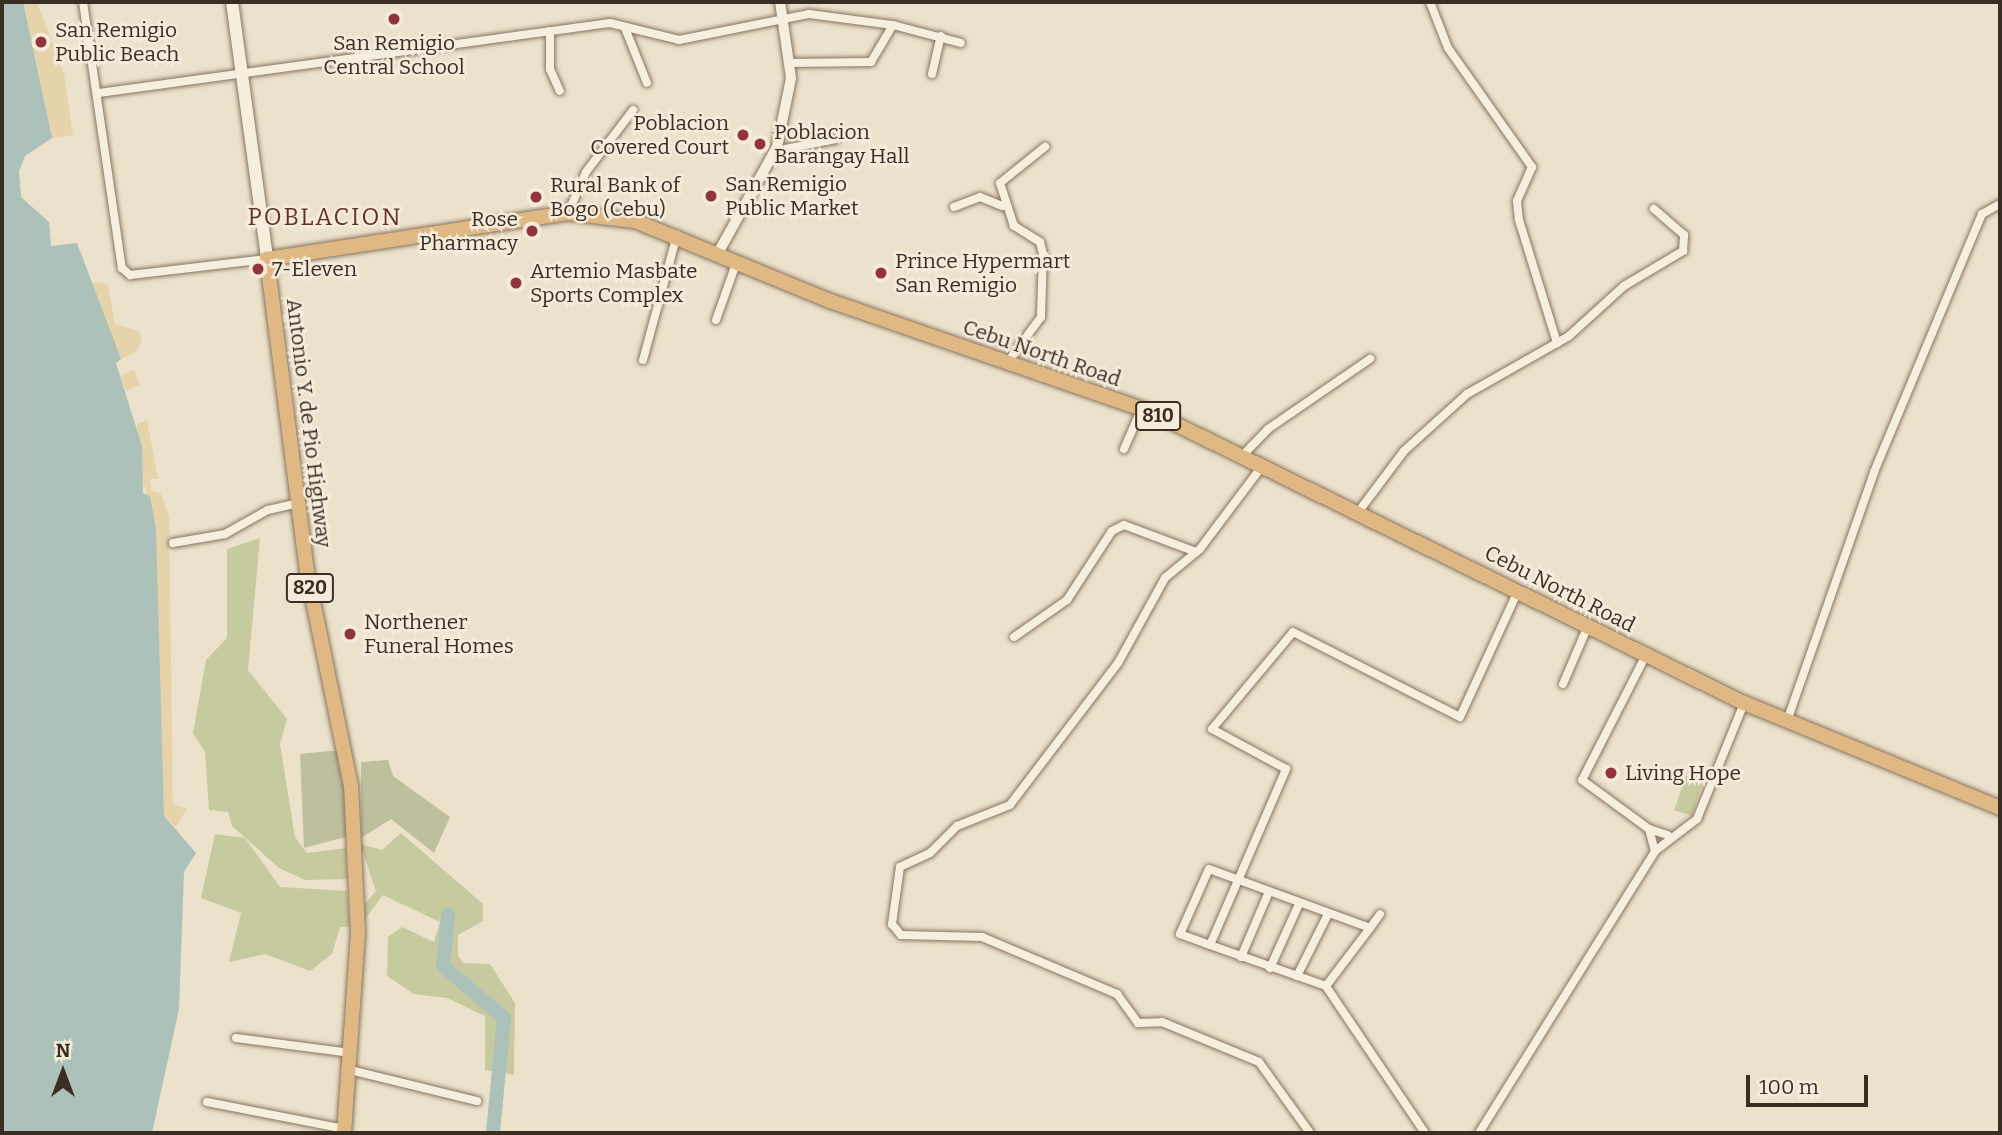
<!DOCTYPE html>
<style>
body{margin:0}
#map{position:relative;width:2002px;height:1135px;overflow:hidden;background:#ece1cb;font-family:Bitter,serif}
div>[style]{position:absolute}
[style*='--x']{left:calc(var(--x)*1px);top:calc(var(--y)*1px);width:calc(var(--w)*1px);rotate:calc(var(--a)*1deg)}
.green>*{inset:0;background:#c7ca9f;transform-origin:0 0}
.sand>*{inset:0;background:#e6d3aa;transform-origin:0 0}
.cemetery>*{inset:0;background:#bec09d}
.water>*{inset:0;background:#abc1ba}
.river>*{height:14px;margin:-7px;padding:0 7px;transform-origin:7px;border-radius:7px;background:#abc1ba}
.roads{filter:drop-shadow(0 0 2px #887460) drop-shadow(0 0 2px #887460)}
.minor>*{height:8px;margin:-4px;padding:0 4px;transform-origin:4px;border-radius:4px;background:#f7efde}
.tertiary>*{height:10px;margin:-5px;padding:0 5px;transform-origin:5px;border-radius:5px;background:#f7efde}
.secondary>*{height:12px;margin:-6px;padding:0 6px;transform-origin:6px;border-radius:6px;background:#f7efde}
.trunk>*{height:14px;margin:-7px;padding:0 7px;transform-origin:7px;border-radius:7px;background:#e0b884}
.dots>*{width:19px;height:19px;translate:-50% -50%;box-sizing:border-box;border:4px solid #f4ebda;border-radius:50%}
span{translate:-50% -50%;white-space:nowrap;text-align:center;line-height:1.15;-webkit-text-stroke:5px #f4ebda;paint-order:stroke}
.shield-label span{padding:2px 5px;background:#f4ebda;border:2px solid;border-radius:5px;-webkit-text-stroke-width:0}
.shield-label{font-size:19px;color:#3a2d22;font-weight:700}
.poi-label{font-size:21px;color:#3a2d22}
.left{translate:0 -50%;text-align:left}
.right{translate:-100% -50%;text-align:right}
.street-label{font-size:21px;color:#3a2d22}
.quarter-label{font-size:24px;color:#642f24;letter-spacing:2px}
.frame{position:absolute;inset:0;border:4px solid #3a2d22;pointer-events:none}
.north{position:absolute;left:28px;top:1037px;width:70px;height:70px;-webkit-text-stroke:5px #f4ebda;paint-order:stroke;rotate:0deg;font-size:19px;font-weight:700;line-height:28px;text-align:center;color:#3a2d22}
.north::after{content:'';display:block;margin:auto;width:24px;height:32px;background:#3a2d22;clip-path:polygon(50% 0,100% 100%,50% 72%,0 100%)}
.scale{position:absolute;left:1746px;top:1075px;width:122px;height:32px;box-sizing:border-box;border:4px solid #3a2d22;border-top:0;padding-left:9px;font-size:21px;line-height:24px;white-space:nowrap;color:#3a2d22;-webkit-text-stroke:5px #f4ebda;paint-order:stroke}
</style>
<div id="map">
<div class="green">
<div style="clip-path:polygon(260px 538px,248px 670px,287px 719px,280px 744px,295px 837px,307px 853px,346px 848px,347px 879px,305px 880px,279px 868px,232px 826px,228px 812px,209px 810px,205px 752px,193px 733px,206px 660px,227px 638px,227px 549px)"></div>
<div style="left:1687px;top:773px;width:18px;height:39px;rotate:19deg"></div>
<div style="clip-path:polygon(401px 833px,483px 904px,483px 921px,458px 935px,458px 955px,463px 963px,490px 964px,515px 1003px,514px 1075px,485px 1070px,485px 1016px,447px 998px,414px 994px,387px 976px,388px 937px,402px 927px,434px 942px,440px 922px,383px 895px,365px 919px,365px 904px,376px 891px,360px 844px,382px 850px)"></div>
<div style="clip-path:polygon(215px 834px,245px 838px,280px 887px,347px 891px,350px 927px,340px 927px,332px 954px,310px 971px,265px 954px,229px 962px,241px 913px,201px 898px)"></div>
</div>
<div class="sand">
<div style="clip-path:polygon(23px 2px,37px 2px,64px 74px,73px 135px,52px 138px)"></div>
<div style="clip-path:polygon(100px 282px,108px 285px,115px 324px,139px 331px,142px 340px,136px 352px,121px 359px,90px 284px)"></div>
<div style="left:134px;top:370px;width:16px;height:15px;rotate:68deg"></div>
<div style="clip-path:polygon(147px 420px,158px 479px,150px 479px,151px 491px,161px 494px,169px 516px,173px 804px,187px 809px,176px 827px,164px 816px,152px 510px,139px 469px,137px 424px)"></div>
</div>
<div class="cemetery">
<div style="clip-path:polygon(340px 750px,349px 836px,304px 848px,300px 754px)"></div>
<div style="clip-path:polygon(388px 760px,393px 776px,450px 817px,434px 853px,391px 819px,361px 838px,361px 762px)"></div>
</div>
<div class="water">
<div style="clip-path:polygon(2px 2px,23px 2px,52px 138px,25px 156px,19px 171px,21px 197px,49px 222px,51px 246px,77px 243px,121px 359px,116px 363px,142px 446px,143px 493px,150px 496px,156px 529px,164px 816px,196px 853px,184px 872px,179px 1009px,152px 1133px,2px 1133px)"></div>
</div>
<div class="river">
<div style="--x:448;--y:915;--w:51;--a:95.6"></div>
<div style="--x:443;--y:966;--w:80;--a:40.4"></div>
<div style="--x:504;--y:1018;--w:116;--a:95.5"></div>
</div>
<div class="roads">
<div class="minor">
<div style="--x:83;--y:2;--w:269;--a:81.7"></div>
<div style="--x:122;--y:268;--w:11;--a:41"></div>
<div style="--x:130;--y:275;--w:138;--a:-6.7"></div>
<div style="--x:1430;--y:2;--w:49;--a:68.6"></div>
<div style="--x:1448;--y:48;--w:146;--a:54.8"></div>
<div style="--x:1532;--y:167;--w:37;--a:114"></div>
<div style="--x:1517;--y:201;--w:19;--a:84"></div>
<div style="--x:1519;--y:220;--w:129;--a:72.8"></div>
<div style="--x:625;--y:28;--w:59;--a:68.2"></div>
<div style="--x:550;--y:31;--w:38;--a:90"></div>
<div style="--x:550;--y:69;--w:24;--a:66"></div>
<div style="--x:789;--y:63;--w:82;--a:-0.7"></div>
<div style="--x:871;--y:62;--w:43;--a:-59.3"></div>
<div style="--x:932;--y:74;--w:39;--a:-77"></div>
<div style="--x:99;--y:93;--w:516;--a:-7.8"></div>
<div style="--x:610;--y:23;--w:71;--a:13.8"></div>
<div style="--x:679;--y:40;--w:133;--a:-11.3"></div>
<div style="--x:809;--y:14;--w:85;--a:7.5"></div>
<div style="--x:893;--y:25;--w:70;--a:14.8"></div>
<div style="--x:775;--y:151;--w:62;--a:-11.1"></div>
<div style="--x:954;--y:207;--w:28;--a:-21"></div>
<div style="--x:980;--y:197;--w:24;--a:22"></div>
<div style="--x:568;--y:213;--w:45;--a:-66.3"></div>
<div style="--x:586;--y:172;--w:78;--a:-52.8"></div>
<div style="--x:716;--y:320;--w:63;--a:-70.4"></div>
<div style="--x:643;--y:360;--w:130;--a:-74.8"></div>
<div style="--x:1007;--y:363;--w:57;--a:-53.5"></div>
<div style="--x:1041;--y:317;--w:63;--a:-88.2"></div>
<div style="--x:1043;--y:254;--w:12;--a:-104"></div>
<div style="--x:1040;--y:242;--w:31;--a:-148"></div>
<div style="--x:1014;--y:226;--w:45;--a:-108"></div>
<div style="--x:1000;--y:183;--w:58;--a:-38.7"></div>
<div style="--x:1124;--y:449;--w:43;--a:-66.4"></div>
<div style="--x:1243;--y:455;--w:36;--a:-46"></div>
<div style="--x:1268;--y:429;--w:124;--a:-34.5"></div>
<div style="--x:1263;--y:465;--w:105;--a:126.9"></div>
<div style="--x:1200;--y:549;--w:45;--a:140.4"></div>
<div style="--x:1165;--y:578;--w:97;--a:118.9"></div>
<div style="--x:1118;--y:663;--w:178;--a:127.3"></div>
<div style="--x:1010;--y:805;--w:57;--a:158.4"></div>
<div style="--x:957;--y:826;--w:38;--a:135"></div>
<div style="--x:930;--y:853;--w:33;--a:155"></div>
<div style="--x:900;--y:867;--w:58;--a:98"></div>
<div style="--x:892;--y:924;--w:14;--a:51"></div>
<div style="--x:901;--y:935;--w:81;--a:1.4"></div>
<div style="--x:982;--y:937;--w:147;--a:22.9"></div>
<div style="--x:1117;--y:994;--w:36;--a:54"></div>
<div style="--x:1138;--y:1023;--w:24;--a:-2"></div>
<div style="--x:1162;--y:1022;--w:105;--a:22.4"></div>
<div style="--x:1259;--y:1062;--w:87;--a:54.3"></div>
<div style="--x:1359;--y:511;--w:75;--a:-53.1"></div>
<div style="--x:1404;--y:451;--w:85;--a:-42.1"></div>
<div style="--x:1467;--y:394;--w:117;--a:-29.6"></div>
<div style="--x:1569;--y:336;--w:74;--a:-42.3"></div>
<div style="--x:1624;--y:286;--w:69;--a:-30.7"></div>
<div style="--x:1683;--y:251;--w:16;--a:-86"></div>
<div style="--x:1684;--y:235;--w:40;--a:-139"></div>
<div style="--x:173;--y:543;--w:53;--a:-9.8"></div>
<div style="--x:225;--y:534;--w:49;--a:-29.2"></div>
<div style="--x:268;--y:510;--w:31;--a:-13"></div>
<div style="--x:1014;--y:637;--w:65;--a:-34.9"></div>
<div style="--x:1067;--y:600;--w:82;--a:-56.9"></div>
<div style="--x:1112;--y:531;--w:13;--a:-27"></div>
<div style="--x:1124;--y:525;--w:77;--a:20.6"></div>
<div style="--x:1645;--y:657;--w:138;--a:117.1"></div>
<div style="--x:1582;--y:780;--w:83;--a:36.2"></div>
<div style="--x:1649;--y:829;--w:20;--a:18"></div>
<div style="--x:1563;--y:684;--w:63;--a:-66.7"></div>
<div style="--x:1787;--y:721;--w:264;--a:-70.7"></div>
<div style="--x:1874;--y:472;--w:280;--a:-67.3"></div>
<div style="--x:1982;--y:214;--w:21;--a:-29"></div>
<div style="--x:1649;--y:829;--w:23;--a:75"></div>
<div style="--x:1210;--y:945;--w:32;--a:-160"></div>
<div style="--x:1180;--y:934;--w:71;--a:-66"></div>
<div style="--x:1209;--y:869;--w:171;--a:20.1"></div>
<div style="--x:1370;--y:928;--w:17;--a:-54"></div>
<div style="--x:1241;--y:957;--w:69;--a:-66.8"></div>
<div style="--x:1270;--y:968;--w:70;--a:-65.6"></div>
<div style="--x:1297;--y:976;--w:67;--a:-63.4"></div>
<div style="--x:1326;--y:986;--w:73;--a:-52.8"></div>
<div style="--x:236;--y:1038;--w:116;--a:7.4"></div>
<div style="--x:350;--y:1070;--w:131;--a:13.7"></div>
<div style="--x:207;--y:1102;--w:141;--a:11.1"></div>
<div style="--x:1425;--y:1133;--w:177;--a:-124"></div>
<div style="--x:1326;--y:986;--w:123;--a:-160.5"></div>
<div style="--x:1210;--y:945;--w:192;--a:-66.6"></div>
<div style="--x:1286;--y:769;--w:84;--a:-151.6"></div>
<div style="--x:1212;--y:729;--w:126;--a:-50.1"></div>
<div style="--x:1293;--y:632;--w:187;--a:27"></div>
<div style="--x:1460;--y:717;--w:139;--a:-65.3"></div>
<div style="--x:1479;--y:1133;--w:332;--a:-58"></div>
<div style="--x:1655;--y:851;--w:53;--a:-37.3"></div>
<div style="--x:1697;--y:819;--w:125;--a:-67.9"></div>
</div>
<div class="tertiary">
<div style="--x:718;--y:253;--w:121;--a:-60.9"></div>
<div style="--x:777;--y:147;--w:70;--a:-78.5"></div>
<div style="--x:791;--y:78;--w:77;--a:-98.2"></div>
</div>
<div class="secondary">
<div style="--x:232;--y:2;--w:259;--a:82.2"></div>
</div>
<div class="trunk">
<div style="--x:344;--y:1133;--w:200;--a:-86"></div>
<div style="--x:358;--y:933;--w:147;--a:-92.7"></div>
<div style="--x:351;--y:786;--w:218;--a:-101.6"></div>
<div style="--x:307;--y:572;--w:316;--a:-97.3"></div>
<div style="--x:267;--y:259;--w:304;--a:-8.7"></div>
<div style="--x:568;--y:213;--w:67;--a:6.8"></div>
<div style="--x:635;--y:221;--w:211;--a:22.3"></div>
<div style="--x:830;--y:301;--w:342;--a:19.1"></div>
<div style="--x:1153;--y:413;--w:658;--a:26.14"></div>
<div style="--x:1744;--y:703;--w:277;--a:22.3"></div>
</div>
</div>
<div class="dots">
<div style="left:394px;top:19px;background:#943338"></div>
<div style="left:41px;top:42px;background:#943338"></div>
<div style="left:743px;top:135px;background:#943338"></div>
<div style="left:760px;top:144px;background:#943338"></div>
<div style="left:711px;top:196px;background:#943338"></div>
<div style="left:536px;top:197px;background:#943338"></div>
<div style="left:532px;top:231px;background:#943338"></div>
<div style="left:258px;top:269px;background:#943338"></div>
<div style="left:881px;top:273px;background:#943338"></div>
<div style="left:516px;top:283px;background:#943338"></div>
<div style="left:350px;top:634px;background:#943338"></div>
<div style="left:1611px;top:773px;background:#943338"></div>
</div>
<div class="shield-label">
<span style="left:1158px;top:416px">810</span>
<span style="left:310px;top:588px">820</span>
</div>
<div class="poi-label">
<span class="left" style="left:55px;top:42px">San Remigio<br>Public Beach</span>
<span style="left:394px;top:55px">San Remigio<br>Central School</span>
<span class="right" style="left:729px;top:135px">Poblacion<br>Covered Court</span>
<span class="left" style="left:774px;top:144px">Poblacion<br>Barangay Hall</span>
<span class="left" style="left:725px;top:196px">San Remigio<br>Public Market</span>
<span class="left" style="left:550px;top:197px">Rural Bank of<br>Bogo (Cebu)</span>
<span class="right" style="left:518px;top:231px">Rose<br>Pharmacy</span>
<span class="left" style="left:895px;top:273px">Prince Hypermart<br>San Remigio</span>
<span class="left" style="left:272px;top:269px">7-Eleven</span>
<span class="left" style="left:530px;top:283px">Artemio Masbate<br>Sports Complex</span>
<span class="left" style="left:364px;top:634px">Northener<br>Funeral Homes</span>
<span class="left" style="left:1625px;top:773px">Living Hope</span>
</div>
<div class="street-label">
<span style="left:1042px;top:353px;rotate:19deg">Cebu North Road</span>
<span style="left:309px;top:423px;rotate:83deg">Antonio Y. de Pio Highway</span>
<span style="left:1560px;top:589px;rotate:27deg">Cebu North Road</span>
</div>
<div class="quarter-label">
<span style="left:325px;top:218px">POBLACION</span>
</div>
<div class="frame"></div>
<div class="north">N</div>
<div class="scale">100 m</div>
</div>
